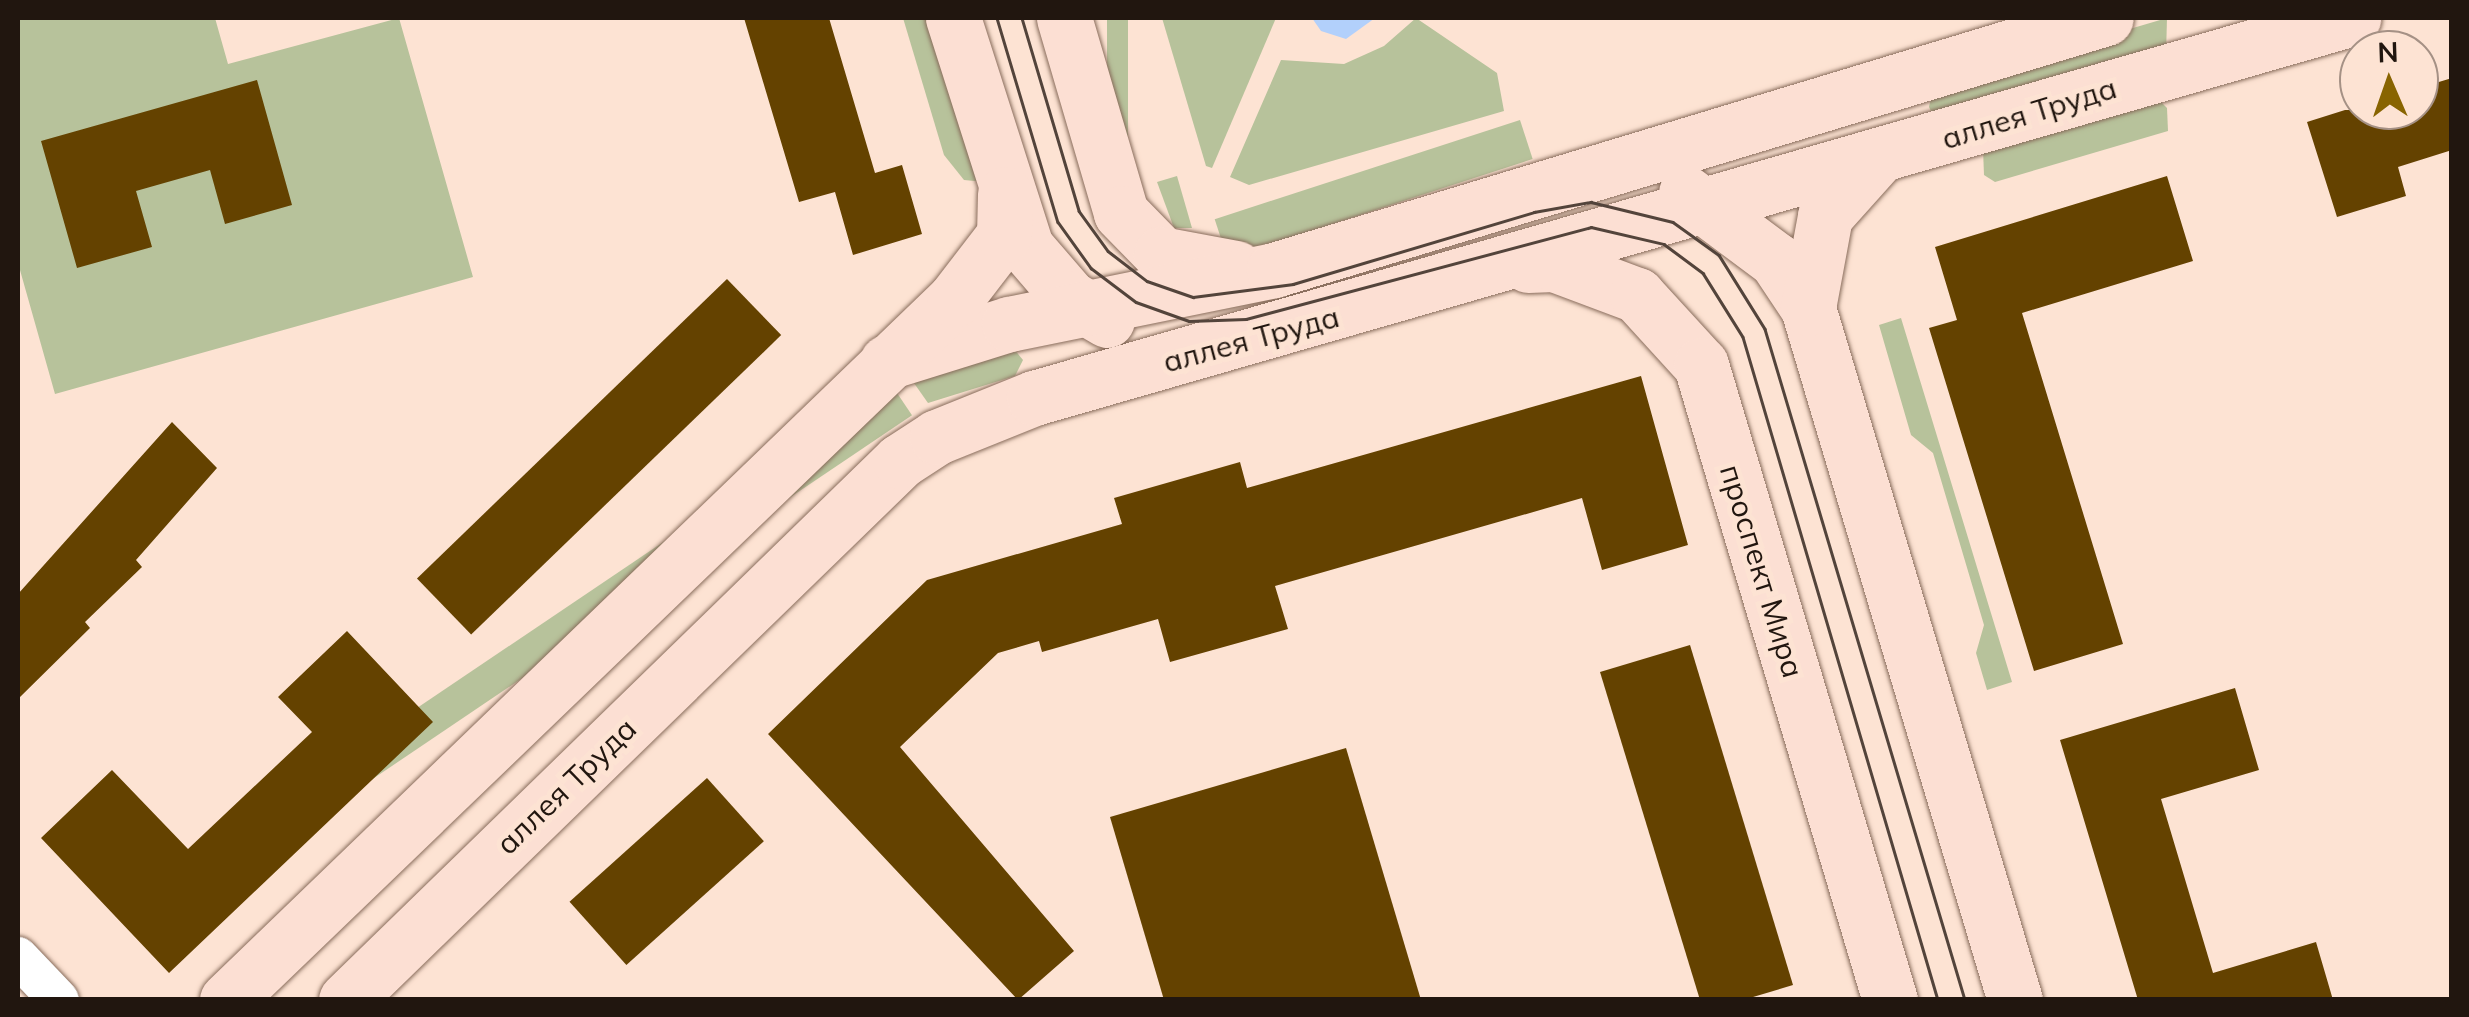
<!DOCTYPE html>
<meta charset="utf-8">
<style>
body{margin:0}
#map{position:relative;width:2469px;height:1017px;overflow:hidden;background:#fde3d3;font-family:Mulish,sans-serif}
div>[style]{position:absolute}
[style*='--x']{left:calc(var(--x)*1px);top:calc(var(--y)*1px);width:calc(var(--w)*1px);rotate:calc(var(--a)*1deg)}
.green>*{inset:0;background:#b7c29b;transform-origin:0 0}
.water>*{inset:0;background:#b2d0fb}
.building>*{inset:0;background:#644200;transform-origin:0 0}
.roads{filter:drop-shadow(0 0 2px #886c5b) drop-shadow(0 0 2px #886c5b)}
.minor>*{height:40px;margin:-20px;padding:0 20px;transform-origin:20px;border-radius:20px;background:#fff}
.secondary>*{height:55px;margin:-27.5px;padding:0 27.5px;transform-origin:27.5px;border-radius:27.5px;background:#fcdfd3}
.tram>*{height:2.5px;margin:-1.25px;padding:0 1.25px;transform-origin:1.25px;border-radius:1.25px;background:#53443b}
span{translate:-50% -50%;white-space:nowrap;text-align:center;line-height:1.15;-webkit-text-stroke:10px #fde3d3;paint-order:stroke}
.street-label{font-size:30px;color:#21160f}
.frame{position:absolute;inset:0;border:20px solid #21160f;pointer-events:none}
.north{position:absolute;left:2339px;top:30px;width:100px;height:100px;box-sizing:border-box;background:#fde3d3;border:2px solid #a59185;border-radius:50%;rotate:358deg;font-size:28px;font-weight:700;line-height:40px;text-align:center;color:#21160f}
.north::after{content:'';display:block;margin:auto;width:35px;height:45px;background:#886401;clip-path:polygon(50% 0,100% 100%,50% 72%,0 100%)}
</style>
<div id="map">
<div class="green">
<div style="clip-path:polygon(18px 18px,215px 18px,228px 64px,399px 18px,473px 277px,55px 394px,18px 263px)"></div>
<div style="clip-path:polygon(903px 18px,938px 18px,985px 182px,964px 180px,944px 155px)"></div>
<div style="left:1107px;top:18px;width:21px;height:134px"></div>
<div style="clip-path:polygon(1162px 18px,1276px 18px,1212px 168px,1206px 166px)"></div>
<div style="clip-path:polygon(1416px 18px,1497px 73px,1504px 111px,1249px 185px,1230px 177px,1281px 60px,1344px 64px,1384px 46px)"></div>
<div style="clip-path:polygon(2167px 18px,2166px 55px,1932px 113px,1929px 107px,1933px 87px)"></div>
<div style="clip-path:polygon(2158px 99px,2167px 108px,2168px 131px,1995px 182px,1984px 175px,1983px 149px)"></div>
<div style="left:1520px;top:120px;width:41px;height:321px;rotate:72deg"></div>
<div style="clip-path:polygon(1177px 176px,1192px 228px,1174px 228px,1157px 182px)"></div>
<div style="clip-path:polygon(1901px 318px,2012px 682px,1987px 690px,1976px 653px,1984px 625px,1933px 453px,1911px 435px,1879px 325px)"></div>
<div style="clip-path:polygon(1014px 349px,1023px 360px,1015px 376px,928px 403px,909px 376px)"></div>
<div style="left:893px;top:387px;width:34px;height:880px;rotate:56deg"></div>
</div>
<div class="water">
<div style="clip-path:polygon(1312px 18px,1375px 18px,1346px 39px,1321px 31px)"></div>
</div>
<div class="building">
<div style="clip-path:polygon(744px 18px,829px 18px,875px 173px,902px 165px,922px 234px,853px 255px,835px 192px,799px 202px)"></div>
<div style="clip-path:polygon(2452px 78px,2452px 150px,2398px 167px,2406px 196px,2337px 217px,2307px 122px,2345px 110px,2419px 110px,2419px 88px)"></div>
<div style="clip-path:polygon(257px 80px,292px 205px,225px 224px,210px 170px,136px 191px,152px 247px,77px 268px,41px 141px)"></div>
<div style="clip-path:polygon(2167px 176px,2193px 261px,2022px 313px,2123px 644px,2034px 671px,1929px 328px,1957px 320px,1935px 247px)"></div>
<div style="left:727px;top:279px;width:78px;height:431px;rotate:46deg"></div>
<div style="clip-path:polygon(1641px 376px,1688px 545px,1602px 570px,1582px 498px,1275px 586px,1288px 629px,1170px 662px,1158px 619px,1042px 652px,1039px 641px,998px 653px,900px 747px,1074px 951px,1018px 1000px,768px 734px,927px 580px,1122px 524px,1114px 498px,1240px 462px,1247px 488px)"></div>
<div style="clip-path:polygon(172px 422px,217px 468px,136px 560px,142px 567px,85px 622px,90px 628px,18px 699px,18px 594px)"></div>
<div style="clip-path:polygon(347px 631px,433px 722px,169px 973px,41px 838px,112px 770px,188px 849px,312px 732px,278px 697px)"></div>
<div style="clip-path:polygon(1690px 645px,1793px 985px,1743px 1000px,1700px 1000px,1600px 672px)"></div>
<div style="clip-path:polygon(2235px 688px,2259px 770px,2161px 799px,2213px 973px,2316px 942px,2333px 1000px,2138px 1000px,2060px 740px)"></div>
<div style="clip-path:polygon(1346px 748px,1421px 1000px,1164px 1000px,1110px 817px)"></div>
<div style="left:707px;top:778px;width:85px;height:185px;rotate:48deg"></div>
</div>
<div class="roads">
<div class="minor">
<div style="--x:18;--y:957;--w:59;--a:46.4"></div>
</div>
<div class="secondary">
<div style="--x:953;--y:18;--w:240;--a:72.3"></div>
<div style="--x:1026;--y:247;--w:67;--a:49.2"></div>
<div style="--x:1070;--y:298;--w:43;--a:30.7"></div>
<div style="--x:1064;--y:18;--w:203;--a:73.7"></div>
<div style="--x:1121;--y:213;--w:57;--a:45.7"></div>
<div style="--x:1161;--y:254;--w:76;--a:10.6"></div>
<div style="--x:1686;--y:193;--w:112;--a:36.7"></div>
<div style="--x:1776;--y:260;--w:58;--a:56.3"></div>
<div style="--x:1808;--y:308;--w:722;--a:73.35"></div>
<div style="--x:1528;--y:265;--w:26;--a:-2"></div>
<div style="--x:1554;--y:264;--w:89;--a:20.5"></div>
<div style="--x:1637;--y:295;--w:95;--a:47.6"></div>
<div style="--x:1701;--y:365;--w:663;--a:73.43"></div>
<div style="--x:1808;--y:308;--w:94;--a:-79.5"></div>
<div style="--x:1825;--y:216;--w:76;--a:-48.2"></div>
<div style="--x:887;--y:362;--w:128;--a:-17.3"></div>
<div style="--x:1009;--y:324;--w:270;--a:-11.5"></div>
<div style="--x:1274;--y:270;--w:869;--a:-16.85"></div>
<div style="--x:227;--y:1000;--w:1009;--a:-43.92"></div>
<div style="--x:954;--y:300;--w:82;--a:-52.4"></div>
<div style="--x:1004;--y:235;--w:41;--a:-88.6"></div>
<div style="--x:346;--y:1000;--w:773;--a:-44.21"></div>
<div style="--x:900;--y:461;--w:44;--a:-33"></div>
<div style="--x:937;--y:437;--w:105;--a:-21.9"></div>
<div style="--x:1034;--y:398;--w:1373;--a:-16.07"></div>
</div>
</div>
<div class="tram">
<div style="--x:997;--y:18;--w:213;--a:73.4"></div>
<div style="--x:1058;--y:222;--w:57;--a:54.3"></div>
<div style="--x:1091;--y:268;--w:56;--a:37.1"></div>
<div style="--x:1136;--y:302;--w:56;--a:19.7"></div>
<div style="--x:1189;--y:321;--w:57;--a:-2"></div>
<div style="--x:1246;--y:319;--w:357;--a:-14.9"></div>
<div style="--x:1591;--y:227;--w:75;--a:13.1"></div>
<div style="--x:1664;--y:244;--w:49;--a:36.6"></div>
<div style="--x:1703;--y:273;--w:75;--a:58"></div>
<div style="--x:1743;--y:337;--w:691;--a:73.61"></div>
<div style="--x:1022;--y:18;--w:201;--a:73.5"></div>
<div style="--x:1079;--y:211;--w:49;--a:54.1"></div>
<div style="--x:1108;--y:251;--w:49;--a:37.6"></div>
<div style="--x:1147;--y:281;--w:49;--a:19.2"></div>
<div style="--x:1193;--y:297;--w:101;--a:-7.4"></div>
<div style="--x:1293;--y:284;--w:252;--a:-16.6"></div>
<div style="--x:1534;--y:212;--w:58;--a:-10"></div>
<div style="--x:1591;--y:202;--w:84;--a:13.7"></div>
<div style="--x:1673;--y:222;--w:57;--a:35.7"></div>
<div style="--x:1719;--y:255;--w:87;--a:58.1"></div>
<div style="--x:1765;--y:329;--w:700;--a:73.4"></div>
</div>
<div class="street-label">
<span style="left:2029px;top:113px;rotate:-17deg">аллея Труда</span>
<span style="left:1251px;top:339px;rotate:-15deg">аллея Труда</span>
<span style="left:1762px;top:571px;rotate:73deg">проспект Мира</span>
<span style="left:566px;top:786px;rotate:-44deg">аллея Труда</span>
</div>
<div class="frame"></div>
<div class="north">N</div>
</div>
